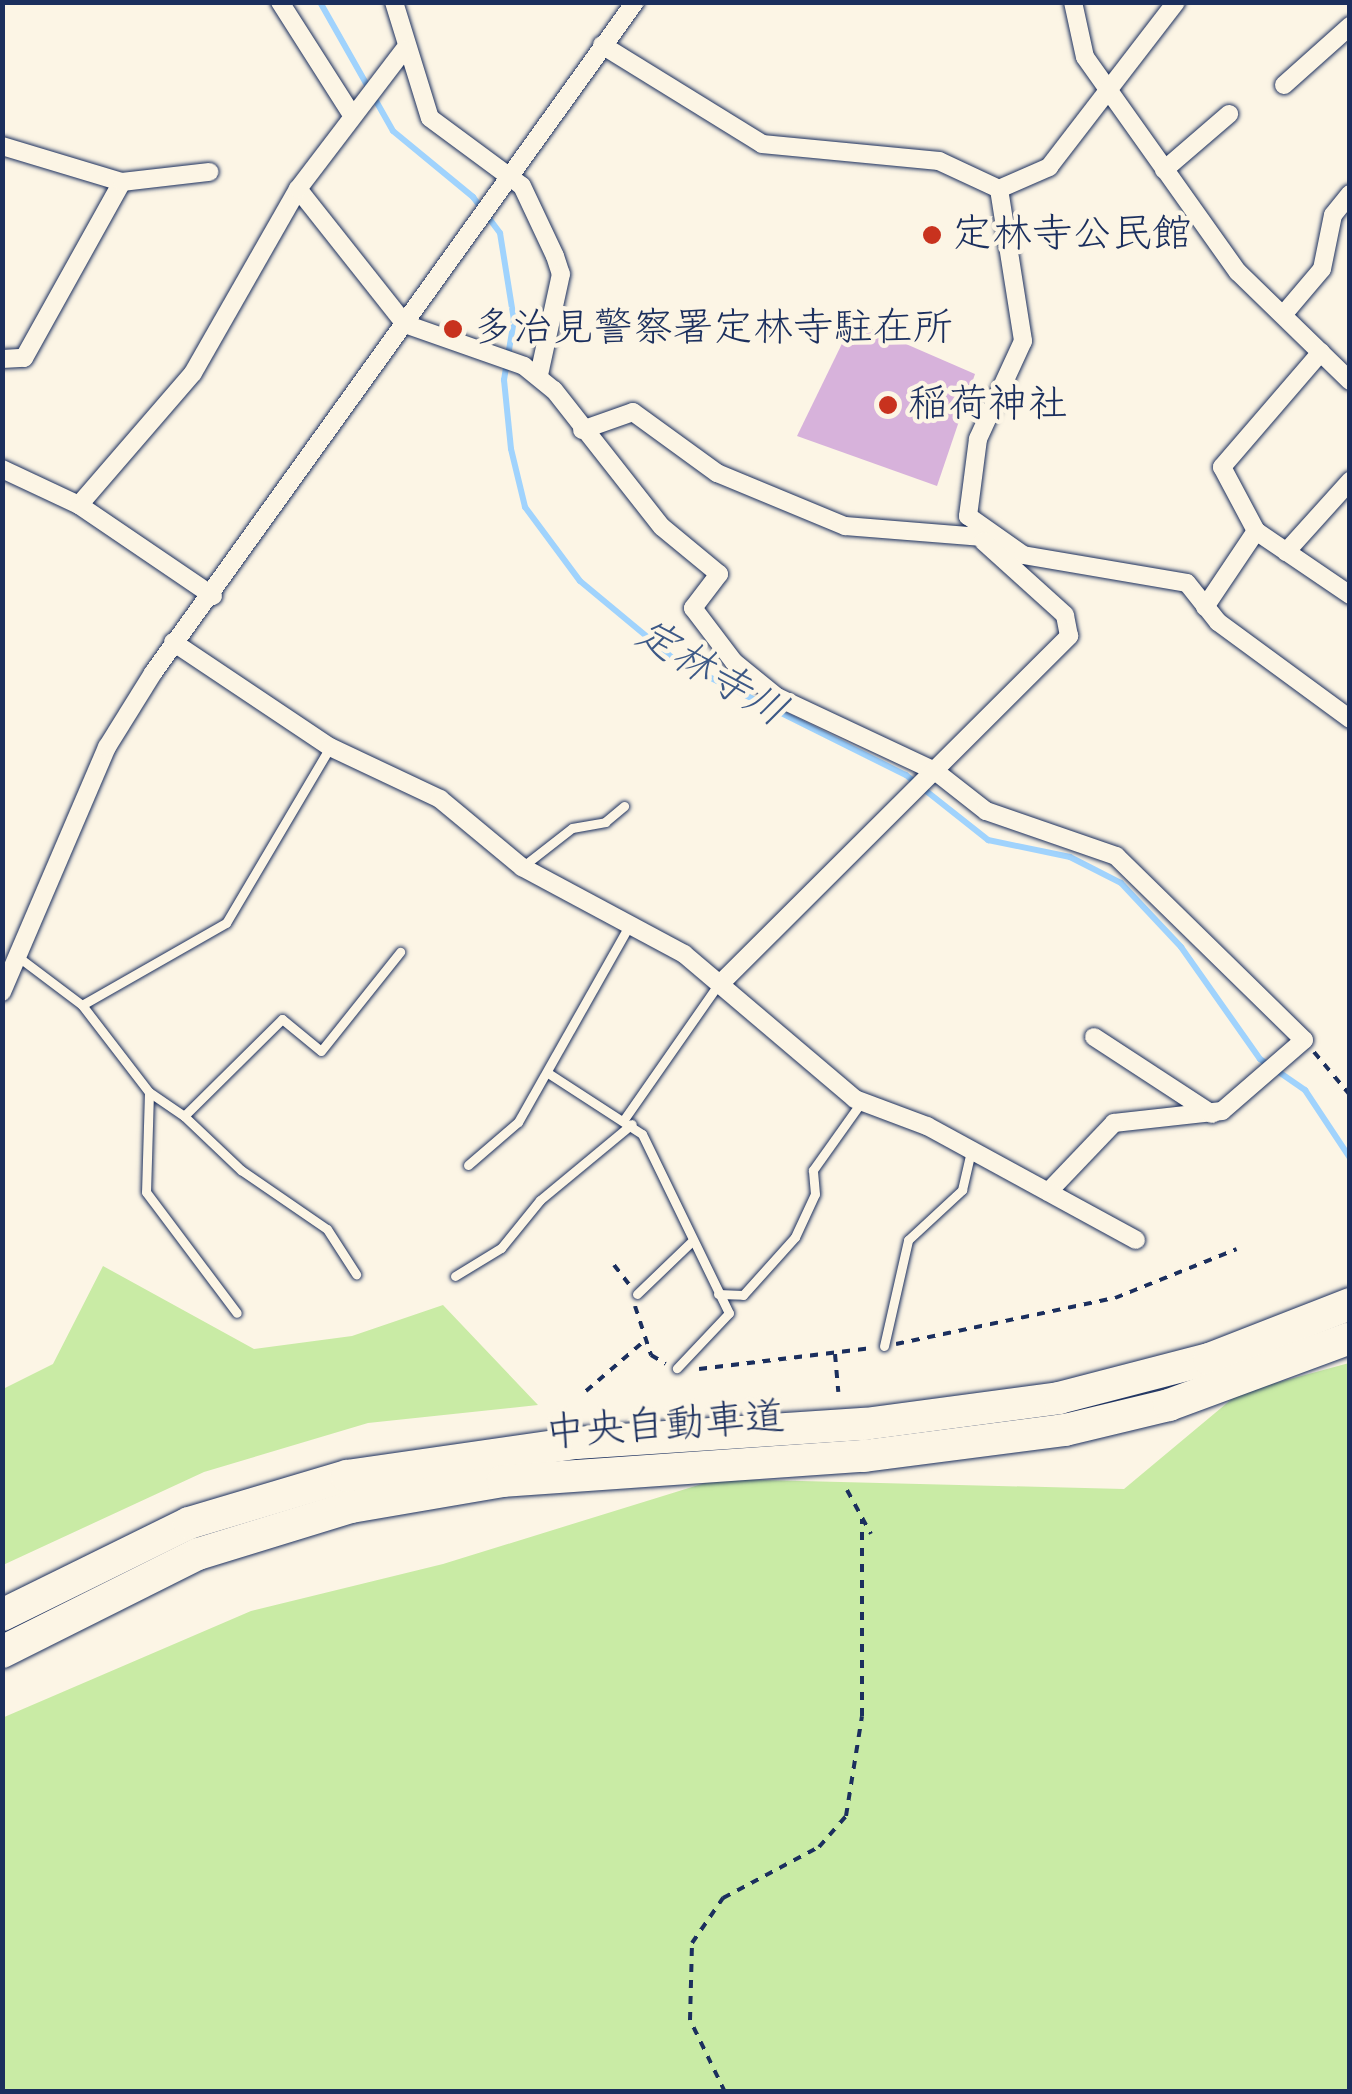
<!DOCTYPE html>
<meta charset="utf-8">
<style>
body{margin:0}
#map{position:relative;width:1352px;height:2094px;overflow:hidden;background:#fcf5e5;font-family:Mynerve,"Klee One",sans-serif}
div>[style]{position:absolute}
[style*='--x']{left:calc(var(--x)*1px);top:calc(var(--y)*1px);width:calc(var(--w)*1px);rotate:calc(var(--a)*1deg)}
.green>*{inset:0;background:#c9eba5}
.stream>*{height:6px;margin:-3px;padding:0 3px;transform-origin:3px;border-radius:3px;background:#a0d3fd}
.building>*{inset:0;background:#d7b2db}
.path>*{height:4px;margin-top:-2px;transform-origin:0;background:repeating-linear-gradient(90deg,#1b2f5e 0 8px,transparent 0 16px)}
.roads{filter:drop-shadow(0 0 2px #1b2f5e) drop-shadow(0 0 2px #1b2f5e)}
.service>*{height:9px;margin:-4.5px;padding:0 4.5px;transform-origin:4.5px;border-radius:4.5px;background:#fcf5e5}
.minor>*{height:18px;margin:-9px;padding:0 9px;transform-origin:9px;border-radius:9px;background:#fcf5e5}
.motorway>*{height:32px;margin:-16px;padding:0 16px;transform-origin:16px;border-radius:16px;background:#fcf5e5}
.dots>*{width:28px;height:28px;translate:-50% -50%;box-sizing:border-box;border:5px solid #fcf5e5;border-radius:50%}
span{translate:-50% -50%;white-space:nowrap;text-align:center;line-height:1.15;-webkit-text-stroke:9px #fcf5e5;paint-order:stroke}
.poi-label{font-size:40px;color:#1b2f5e}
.left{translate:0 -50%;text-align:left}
.street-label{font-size:40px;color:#1b2f5e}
.water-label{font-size:42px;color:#3c5886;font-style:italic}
.frame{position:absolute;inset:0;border:5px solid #1b2f5e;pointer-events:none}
</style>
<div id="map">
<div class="green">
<div style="clip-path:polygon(103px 1266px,254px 1349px,352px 1336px,443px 1305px,538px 1405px,368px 1423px,204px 1472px,3px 1565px,3px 1389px,53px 1364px)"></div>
<div style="clip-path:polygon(1349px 1363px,1349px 2091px,3px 2091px,2px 1718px,251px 1611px,443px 1564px,718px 1479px,1124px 1489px,1239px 1393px)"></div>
</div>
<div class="stream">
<div style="--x:320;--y:2;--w:148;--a:60.5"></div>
<div style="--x:393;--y:131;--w:104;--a:39.5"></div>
<div style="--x:473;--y:197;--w:45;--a:53.1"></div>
<div style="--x:500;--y:233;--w:88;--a:80.9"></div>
<div style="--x:514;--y:320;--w:61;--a:99.5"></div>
<div style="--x:504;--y:380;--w:69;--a:84.2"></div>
<div style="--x:511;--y:449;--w:60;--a:76.4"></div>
<div style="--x:525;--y:507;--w:92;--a:53.4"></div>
<div style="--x:580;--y:581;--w:124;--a:39.7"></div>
<div style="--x:675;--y:660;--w:258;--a:26.5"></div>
<div style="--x:906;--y:775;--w:105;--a:38.4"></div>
<div style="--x:988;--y:840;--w:84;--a:11.7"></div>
<div style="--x:1070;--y:857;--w:57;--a:27"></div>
<div style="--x:1121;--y:883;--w:88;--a:46.8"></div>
<div style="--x:1181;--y:947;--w:137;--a:54.8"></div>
<div style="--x:1260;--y:1059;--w:55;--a:34.6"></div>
<div style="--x:1305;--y:1090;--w:82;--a:56.5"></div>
</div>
<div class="building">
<div style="clip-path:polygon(853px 321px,975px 374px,937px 486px,797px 436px)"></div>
</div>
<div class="path">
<div style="--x:1314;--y:1052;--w:56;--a:50.1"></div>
<div style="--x:614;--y:1265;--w:24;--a:52"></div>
<div style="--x:635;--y:1306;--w:52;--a:71.9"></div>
<div style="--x:651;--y:1355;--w:17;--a:31"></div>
<div style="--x:896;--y:1344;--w:224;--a:-11.9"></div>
<div style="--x:1115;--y:1298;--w:131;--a:-21.9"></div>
<div style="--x:835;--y:1354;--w:38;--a:85"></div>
<div style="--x:699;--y:1369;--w:174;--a:-6.9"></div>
<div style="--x:586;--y:1391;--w:74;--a:-40.6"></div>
<div style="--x:847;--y:1490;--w:50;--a:61.4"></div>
<div style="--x:725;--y:2092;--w:80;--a:-115.9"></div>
<div style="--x:690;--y:2020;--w:77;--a:-88.5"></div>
<div style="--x:692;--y:1943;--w:55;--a:-55.4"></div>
<div style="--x:723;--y:1898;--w:109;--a:-28"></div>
<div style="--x:819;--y:1847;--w:41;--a:-48.9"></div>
<div style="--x:846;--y:1816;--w:101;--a:-80.9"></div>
<div style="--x:862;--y:1716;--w:197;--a:-90"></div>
</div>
<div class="roads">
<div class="service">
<div style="--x:522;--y:867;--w:63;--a:-38"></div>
<div style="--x:572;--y:828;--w:34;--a:-10"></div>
<div style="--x:605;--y:822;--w:25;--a:-40"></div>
<div style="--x:17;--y:956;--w:81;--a:37"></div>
<div style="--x:82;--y:1005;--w:110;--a:52.4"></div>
<div style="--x:149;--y:1092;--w:42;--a:34.4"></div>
<div style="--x:184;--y:1116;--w:138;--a:-44.7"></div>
<div style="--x:282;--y:1019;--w:50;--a:39.4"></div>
<div style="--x:321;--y:1051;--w:127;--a:-51.4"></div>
<div style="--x:82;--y:1005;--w:166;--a:-29.7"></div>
<div style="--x:226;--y:923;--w:204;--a:-59.4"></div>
<div style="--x:548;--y:1073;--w:112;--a:33"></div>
<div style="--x:642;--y:1134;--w:199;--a:64.1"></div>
<div style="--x:729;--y:1313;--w:76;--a:133.4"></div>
<div style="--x:149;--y:1092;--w:100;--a:91.7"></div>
<div style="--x:146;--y:1192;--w:151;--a:53.1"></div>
<div style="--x:184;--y:1116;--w:79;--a:43.5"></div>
<div style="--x:241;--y:1170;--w:104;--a:34.5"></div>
<div style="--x:327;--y:1229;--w:54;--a:57.2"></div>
<div style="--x:625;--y:1118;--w:166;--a:-55.1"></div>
<div style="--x:468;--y:1165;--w:66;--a:-40.7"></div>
<div style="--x:518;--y:1122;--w:225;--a:-60.5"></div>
<div style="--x:455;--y:1276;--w:54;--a:-31.3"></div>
<div style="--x:501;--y:1248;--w:62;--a:-50.9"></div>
<div style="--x:540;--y:1200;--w:119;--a:-39.6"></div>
<div style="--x:637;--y:1294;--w:75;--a:-43.9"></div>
<div style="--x:718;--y:1294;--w:25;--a:2"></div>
<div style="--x:743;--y:1295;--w:78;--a:-48.1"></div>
<div style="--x:795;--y:1237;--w:47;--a:-65.1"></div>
<div style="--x:815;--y:1194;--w:24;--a:-95"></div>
<div style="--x:813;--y:1170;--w:85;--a:-54.6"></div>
<div style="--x:884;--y:1346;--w:109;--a:-77.2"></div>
<div style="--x:908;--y:1240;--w:74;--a:-42.8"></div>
<div style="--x:962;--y:1190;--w:39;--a:-77"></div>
</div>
<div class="minor">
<div style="--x:280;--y:2;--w:130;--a:57.5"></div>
<div style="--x:394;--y:2;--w:121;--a:72.8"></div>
<div style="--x:430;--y:118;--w:114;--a:36.5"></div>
<div style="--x:522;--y:186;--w:77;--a:64.8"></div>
<div style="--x:555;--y:256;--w:19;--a:72"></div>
<div style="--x:561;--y:274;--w:103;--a:102.3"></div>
<div style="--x:1073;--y:2;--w:56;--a:77.7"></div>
<div style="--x:1085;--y:57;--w:264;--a:54.6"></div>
<div style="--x:1238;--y:272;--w:156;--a:44.2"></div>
<div style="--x:602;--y:45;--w:188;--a:31.7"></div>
<div style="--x:762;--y:144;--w:178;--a:5.5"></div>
<div style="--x:939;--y:161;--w:66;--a:25"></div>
<div style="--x:999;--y:189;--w:154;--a:81"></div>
<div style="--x:1023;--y:341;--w:108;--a:114.7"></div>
<div style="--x:978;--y:439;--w:78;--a:97.4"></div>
<div style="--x:968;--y:516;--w:67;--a:35.3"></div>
<div style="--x:1023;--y:555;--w:166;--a:9.7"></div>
<div style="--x:1187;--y:583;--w:50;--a:51.5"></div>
<div style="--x:1218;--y:622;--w:164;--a:36.3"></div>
<div style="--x:1284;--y:85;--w:89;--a:-41.8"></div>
<div style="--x:2;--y:146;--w:125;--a:16.7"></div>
<div style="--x:1164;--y:170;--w:86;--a:-40.7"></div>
<div style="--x:298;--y:189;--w:172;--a:51.6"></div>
<div style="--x:405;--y:324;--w:126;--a:19.4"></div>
<div style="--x:524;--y:366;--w:38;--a:39"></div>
<div style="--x:554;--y:390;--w:174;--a:51.8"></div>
<div style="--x:662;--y:527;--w:74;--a:39.5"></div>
<div style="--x:719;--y:574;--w:43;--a:127.4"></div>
<div style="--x:693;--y:608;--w:68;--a:52.8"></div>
<div style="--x:734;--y:662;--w:55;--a:39.1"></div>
<div style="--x:777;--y:697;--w:174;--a:25.1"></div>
<div style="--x:935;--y:771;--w:65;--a:38.1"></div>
<div style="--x:986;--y:811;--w:138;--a:19.1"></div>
<div style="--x:1116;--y:856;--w:263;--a:44.4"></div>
<div style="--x:1304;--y:1040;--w:108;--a:139.1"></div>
<div style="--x:1222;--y:1111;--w:109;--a:173.7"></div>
<div style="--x:1114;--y:1123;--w:95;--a:133.7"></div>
<div style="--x:999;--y:189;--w:55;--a:-23.7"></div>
<div style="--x:1049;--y:167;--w:208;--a:-52.4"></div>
<div style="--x:1283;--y:315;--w:60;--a:-49.7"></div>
<div style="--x:1322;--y:269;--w:55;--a:-78.5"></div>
<div style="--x:1333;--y:215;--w:27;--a:-51"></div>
<div style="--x:1321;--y:352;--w:152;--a:130.7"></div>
<div style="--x:1222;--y:467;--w:72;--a:62"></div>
<div style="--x:1256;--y:531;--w:114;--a:34.2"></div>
<div style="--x:2;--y:359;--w:22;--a:-3"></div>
<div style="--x:24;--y:358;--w:201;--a:-60.9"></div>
<div style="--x:122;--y:182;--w:88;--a:-6.6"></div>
<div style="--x:582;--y:430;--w:54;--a:-19.4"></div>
<div style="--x:633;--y:412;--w:104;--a:36"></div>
<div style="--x:717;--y:473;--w:139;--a:22.5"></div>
<div style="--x:845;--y:526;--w:148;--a:4.6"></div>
<div style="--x:2;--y:469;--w:85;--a:25.1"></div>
<div style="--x:79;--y:505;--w:162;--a:34.2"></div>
<div style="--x:79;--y:505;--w:174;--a:-49.2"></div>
<div style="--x:193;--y:373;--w:212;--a:-60.3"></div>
<div style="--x:298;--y:189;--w:175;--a:-52.7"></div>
<div style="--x:1286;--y:552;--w:96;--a:-48"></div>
<div style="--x:1205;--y:607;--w:92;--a:-56.1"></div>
<div style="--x:173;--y:642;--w:189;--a:33.8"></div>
<div style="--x:330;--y:747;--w:122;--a:25.3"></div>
<div style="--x:440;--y:799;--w:107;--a:39.7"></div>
<div style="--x:522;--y:867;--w:184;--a:28.2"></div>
<div style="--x:684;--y:954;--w:224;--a:40.3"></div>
<div style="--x:855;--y:1099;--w:77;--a:20.6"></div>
<div style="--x:927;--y:1126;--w:238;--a:28.6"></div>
<div style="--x:723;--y:981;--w:489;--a:-44.9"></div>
<div style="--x:1069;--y:636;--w:21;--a:-101"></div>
<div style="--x:1065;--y:615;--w:110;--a:-137.9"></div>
<div style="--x:2;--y:992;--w:267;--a:-66.8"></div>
<div style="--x:107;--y:747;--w:87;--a:-58.1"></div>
<div style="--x:153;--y:673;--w:826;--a:-54.31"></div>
<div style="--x:1094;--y:1037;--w:141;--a:33.1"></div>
</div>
<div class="motorway">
<div style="--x:2;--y:1615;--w:208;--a:-26.2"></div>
<div style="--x:189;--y:1523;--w:165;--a:-16.6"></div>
<div style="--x:347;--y:1476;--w:231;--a:-8.2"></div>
<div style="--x:576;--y:1443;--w:290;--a:-3.8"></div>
<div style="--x:865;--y:1424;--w:196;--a:-7.6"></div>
<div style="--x:1059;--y:1398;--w:155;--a:-14.6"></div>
<div style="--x:1209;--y:1359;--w:151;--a:-21.3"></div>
<div style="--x:2;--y:1652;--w:219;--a:-26.6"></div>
<div style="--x:198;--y:1554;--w:160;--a:-17.1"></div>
<div style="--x:351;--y:1507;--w:154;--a:-9.7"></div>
<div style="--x:503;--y:1481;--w:362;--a:-4"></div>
<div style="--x:864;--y:1456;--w:203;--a:-7.4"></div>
<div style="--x:1065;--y:1430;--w:107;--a:-13.5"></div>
<div style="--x:1169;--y:1405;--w:193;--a:-20.3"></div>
</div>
</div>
<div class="dots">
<div style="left:932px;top:235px;background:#c8321e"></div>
<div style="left:453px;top:329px;background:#c8321e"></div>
<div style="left:888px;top:405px;background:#c8321e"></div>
</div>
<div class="poi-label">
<span class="left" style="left:952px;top:235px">定林寺公民館</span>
<span class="left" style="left:473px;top:329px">多治見警察署定林寺駐在所</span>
<span class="left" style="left:908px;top:405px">稲荷神社</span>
</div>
<div class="street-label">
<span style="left:665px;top:1426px;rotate:-4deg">中央自動車道</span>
</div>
<div class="water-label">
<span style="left:710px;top:674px;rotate:31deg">定林寺川</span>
</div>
<div class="frame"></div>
</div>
